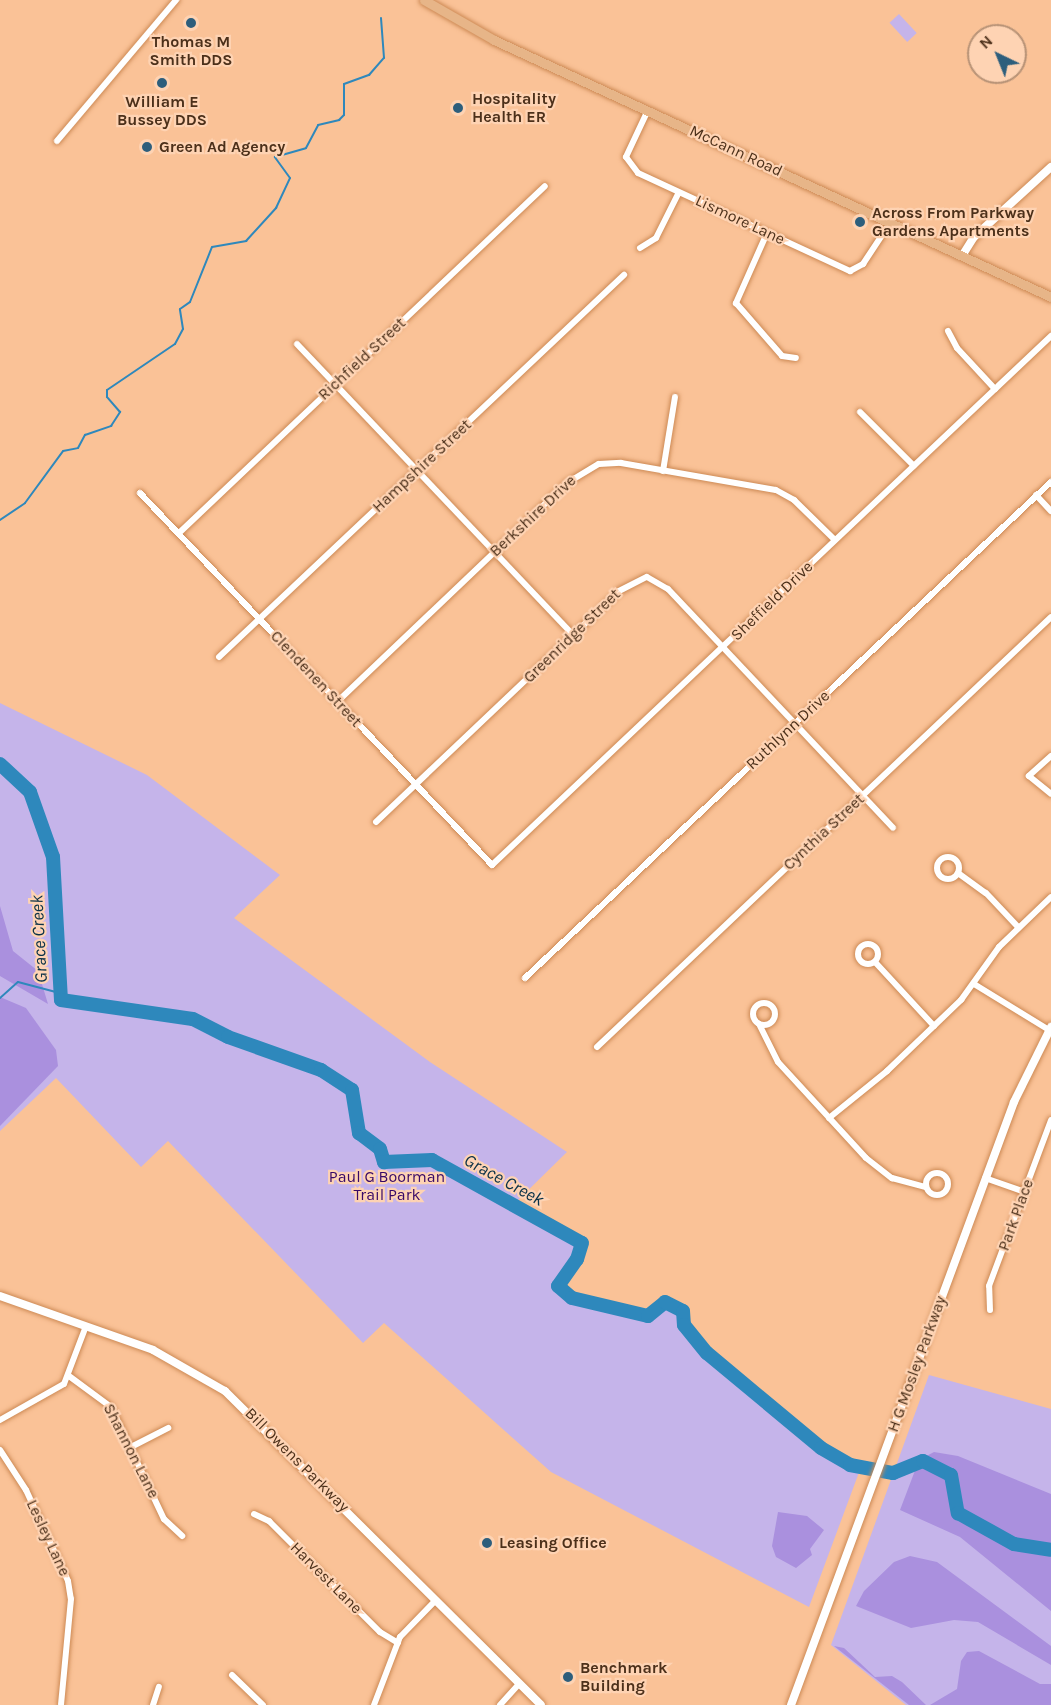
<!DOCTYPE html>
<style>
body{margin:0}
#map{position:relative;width:1051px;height:1705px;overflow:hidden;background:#fac297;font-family:Karla,sans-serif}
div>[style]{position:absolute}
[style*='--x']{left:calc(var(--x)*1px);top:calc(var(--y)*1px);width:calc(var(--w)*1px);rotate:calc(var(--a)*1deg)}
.green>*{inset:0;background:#c5b4ea;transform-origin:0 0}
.forest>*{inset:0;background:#aa90de}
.stream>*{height:2px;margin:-1px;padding:0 1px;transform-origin:1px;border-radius:1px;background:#2e88bc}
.river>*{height:14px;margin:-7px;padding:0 7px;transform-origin:7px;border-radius:7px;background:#2e88bc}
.roads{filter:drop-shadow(0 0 2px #cd8a55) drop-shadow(0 0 2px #cd8a55)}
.minor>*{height:6px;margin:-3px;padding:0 3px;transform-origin:3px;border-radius:3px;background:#fff}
.minor>.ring{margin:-3px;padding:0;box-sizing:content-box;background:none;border:6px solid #fff;border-radius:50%}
.secondary>*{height:8px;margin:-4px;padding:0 4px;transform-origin:4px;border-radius:4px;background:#fff}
.primary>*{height:9px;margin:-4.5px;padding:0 4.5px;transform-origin:4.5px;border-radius:4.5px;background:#e7b588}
.dots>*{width:16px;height:16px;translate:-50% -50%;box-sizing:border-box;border:3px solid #fed3b3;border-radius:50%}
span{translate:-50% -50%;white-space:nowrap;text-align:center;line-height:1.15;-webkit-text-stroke:4.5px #fed3b3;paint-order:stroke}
.poi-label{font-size:16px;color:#4c301a;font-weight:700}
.left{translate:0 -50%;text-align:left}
.street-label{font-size:16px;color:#4c301a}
.park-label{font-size:16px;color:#380967}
.water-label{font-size:18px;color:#0a3147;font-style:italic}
.north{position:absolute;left:967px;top:24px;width:60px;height:60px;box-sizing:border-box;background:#fed3b3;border:2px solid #b79276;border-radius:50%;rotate:317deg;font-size:16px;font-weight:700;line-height:24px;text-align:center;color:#4c301a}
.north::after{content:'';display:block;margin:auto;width:21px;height:27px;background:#2d5e7c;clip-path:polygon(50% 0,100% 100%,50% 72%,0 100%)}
</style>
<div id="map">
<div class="green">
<div style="left:899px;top:14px;width:26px;height:13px;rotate:47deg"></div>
<div style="clip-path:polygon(0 703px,147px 775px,280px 875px,234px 918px,430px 1062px,567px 1152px,514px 1204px,582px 1243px,577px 1259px,558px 1286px,572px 1298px,647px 1316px,665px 1302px,683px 1311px,684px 1325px,707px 1353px,821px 1448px,861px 1467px,809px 1607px,551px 1472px,384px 1323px,363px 1343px,168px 1141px,141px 1167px,56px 1078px,0 1131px)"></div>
<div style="clip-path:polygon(929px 1375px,1051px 1409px,1051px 1705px,906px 1705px,831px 1645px)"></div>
</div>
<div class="forest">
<div style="clip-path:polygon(0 906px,13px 951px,38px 971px,48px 1004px,0 976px)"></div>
<div style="clip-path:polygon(0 997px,26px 1008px,56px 1050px,58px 1066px,0 1126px)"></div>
<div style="clip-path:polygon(934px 1452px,958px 1456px,1051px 1494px,1051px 1611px,960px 1537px,900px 1510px,919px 1460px)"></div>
<div style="clip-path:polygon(778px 1512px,807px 1516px,824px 1530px,810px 1549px,812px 1555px,796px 1568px,776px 1557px,772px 1546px)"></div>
<div style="clip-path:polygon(910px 1556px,937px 1562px,1051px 1646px,1051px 1665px,978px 1622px,954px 1620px,911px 1628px,856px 1606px,864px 1591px,894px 1562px)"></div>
<div style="clip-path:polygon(834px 1646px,844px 1648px,875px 1677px,892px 1676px,902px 1682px,926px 1705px,909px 1705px)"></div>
<div style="clip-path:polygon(979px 1651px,1040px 1684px,1051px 1684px,1051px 1705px,930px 1705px,957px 1689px,961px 1661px,967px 1652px)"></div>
</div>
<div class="stream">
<div style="--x:0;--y:520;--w:30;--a:-34"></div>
<div style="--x:25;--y:503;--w:64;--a:-53.8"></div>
<div style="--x:63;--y:451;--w:15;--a:-11"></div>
<div style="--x:78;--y:448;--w:15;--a:-62"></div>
<div style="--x:85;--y:435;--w:28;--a:-19"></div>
<div style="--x:111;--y:426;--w:17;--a:-57"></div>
<div style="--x:120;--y:412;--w:20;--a:-131"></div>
<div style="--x:107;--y:397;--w:7;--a:-90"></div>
<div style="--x:107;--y:390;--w:82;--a:-34.1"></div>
<div style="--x:175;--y:344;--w:17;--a:-62"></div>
<div style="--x:183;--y:329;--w:20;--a:-99"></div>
<div style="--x:180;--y:309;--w:12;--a:-35"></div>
<div style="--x:190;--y:302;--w:59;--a:-68.2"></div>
<div style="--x:212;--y:247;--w:35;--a:-10"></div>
<div style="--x:246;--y:241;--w:45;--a:-47.7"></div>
<div style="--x:276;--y:208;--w:33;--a:-65"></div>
<div style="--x:290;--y:178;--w:26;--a:-126"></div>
<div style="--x:275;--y:157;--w:32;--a:-16"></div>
<div style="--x:306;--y:148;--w:26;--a:-62"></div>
<div style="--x:318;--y:125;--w:22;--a:-13"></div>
<div style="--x:339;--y:120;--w:7;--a:-45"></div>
<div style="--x:344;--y:115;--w:31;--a:-90"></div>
<div style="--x:344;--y:84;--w:27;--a:-20"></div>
<div style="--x:369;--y:75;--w:23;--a:-49"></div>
<div style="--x:384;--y:58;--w:40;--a:-94.3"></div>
<div style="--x:0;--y:998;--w:24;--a:-42"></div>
<div style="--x:18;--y:982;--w:43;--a:14.7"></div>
</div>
<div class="river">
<div style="--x:0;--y:764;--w:41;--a:43"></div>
<div style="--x:30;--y:792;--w:69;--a:70.5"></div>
<div style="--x:53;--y:857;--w:143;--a:86.8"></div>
<div style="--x:61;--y:1000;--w:133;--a:8.2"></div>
<div style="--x:193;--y:1019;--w:39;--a:27"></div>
<div style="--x:228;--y:1037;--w:99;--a:19.5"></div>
<div style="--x:321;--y:1070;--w:37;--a:33"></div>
<div style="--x:352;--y:1090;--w:44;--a:80.8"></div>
<div style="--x:359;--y:1133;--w:26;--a:37"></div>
<div style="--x:380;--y:1149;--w:14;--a:73"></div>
<div style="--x:384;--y:1162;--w:48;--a:-2.4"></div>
<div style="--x:432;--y:1160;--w:171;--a:29"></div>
<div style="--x:582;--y:1243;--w:17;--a:107"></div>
<div style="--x:577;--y:1259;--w:33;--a:125"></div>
<div style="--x:558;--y:1286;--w:18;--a:41"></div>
<div style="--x:572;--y:1298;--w:78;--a:13.3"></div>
<div style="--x:648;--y:1316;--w:22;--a:-39"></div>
<div style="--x:665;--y:1302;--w:20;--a:27"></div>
<div style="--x:683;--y:1311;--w:14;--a:86"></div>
<div style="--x:684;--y:1325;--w:36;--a:51"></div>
<div style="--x:707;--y:1353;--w:148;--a:39.8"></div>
<div style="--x:821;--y:1448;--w:34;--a:30"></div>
<div style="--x:850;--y:1465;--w:44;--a:10.5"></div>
<div style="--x:893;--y:1473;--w:32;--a:-22"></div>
<div style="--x:923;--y:1461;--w:31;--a:27"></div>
<div style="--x:951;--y:1475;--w:39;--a:80"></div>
<div style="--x:958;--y:1513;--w:64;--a:29"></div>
<div style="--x:1014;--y:1544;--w:37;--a:9"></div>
</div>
<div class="roads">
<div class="minor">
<div style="--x:648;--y:110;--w:52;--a:115.1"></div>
<div style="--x:626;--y:157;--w:20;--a:53"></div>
<div style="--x:638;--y:173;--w:234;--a:24.8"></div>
<div style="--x:850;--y:271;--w:15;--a:-28"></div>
<div style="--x:863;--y:264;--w:49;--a:-56.6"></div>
<div style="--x:57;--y:141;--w:185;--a:-49.8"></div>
<div style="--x:767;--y:233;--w:77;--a:113.9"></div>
<div style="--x:736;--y:303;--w:70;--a:49"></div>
<div style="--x:782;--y:356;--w:14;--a:8"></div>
<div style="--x:640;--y:248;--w:19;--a:-32"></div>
<div style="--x:656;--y:238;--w:51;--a:-63.4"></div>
<div style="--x:948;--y:331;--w:19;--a:62"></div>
<div style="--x:957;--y:348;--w:56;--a:47.2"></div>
<div style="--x:297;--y:344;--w:401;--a:46.5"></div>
<div style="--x:860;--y:412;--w:76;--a:45"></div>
<div style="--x:663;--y:471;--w:75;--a:-80.8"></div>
<div style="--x:140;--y:493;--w:512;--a:46.58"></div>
<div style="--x:492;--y:865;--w:770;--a:-43.42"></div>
<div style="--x:1036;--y:495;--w:22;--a:47"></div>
<div style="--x:179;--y:533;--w:504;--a:-43.47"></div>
<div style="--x:219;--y:657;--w:557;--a:-43.33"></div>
<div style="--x:337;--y:702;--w:318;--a:-43.6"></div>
<div style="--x:567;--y:483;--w:37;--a:-31"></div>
<div style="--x:599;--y:464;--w:22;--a:-3"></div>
<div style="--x:621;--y:463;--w:157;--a:9.9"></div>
<div style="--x:776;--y:490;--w:21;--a:29"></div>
<div style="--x:794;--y:500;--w:57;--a:44.3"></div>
<div style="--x:1051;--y:756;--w:30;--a:138"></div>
<div style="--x:1029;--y:776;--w:28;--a:39"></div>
<div style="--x:376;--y:822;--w:335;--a:-43.5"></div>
<div style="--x:619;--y:591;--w:31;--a:-27"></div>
<div style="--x:647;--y:577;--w:24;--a:30"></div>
<div style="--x:668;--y:589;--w:328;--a:46.7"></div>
<div class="ring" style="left:937px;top:857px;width:16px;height:16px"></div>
<div style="--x:958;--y:873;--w:34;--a:36"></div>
<div style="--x:986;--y:893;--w:47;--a:46.7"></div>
<div class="ring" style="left:858px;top:944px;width:14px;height:14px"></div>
<div style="--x:875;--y:962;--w:87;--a:47.3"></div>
<div style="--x:525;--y:978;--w:723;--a:-43.32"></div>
<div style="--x:974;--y:984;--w:88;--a:31.5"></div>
<div class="ring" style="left:753px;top:1003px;width:16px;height:16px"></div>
<div style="--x:759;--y:1024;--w:42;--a:63.4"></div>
<div style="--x:778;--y:1062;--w:130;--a:47.5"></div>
<div style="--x:866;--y:1158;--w:33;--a:38"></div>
<div style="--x:892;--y:1178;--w:35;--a:15"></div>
<div style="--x:597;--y:1047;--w:625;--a:-43.44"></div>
<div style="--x:829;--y:1118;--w:75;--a:-39"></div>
<div style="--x:887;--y:1071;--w:103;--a:-43.8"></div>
<div style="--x:961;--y:1000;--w:65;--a:-54.4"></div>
<div style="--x:999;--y:947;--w:72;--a:-43.9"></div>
<div class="ring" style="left:926px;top:1173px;width:16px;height:16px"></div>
<div style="--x:985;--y:1178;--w:42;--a:19.3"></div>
<div style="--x:990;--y:1310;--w:24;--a:-92"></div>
<div style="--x:989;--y:1286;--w:177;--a:-69.5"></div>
<div style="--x:69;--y:1376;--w:52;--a:36.4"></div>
<div style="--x:111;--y:1407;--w:124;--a:64.7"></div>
<div style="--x:164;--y:1519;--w:25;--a:43"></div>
<div style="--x:0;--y:1420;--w:73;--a:-29.4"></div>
<div style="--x:64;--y:1384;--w:62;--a:-69.2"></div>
<div style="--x:131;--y:1447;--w:42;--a:-27.2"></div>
<div style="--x:0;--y:1450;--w:48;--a:57"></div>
<div style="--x:26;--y:1490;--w:100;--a:65.2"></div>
<div style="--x:68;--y:1581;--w:18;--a:81"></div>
<div style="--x:71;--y:1599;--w:106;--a:95.4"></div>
<div style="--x:254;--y:1514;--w:17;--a:25"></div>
<div style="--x:269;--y:1521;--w:157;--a:45"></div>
<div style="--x:380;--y:1632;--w:21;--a:31"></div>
<div style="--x:232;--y:1675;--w:43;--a:44.1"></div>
<div style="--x:153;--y:1705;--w:19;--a:-72"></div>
<div style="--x:374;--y:1705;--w:73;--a:-69.1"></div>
<div style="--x:400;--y:1637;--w:50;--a:-45.8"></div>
<div style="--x:500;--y:1705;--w:27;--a:-48"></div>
</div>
<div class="secondary">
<div style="--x:962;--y:256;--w:22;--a:-58"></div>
<div style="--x:974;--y:237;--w:104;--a:-42.3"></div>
<div style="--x:0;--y:1296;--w:162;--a:19.4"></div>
<div style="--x:153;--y:1350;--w:83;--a:29.7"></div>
<div style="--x:225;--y:1391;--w:445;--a:44.8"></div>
<div style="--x:791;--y:1705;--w:643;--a:-69.7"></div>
<div style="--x:1014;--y:1102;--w:84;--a:-63.7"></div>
</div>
<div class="primary">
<div style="--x:424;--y:0;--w:81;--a:29.7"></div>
<div style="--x:494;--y:40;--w:613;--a:24.77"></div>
</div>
</div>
<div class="dots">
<div style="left:191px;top:23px;background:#2d5e7c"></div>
<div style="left:162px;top:83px;background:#2d5e7c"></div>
<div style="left:458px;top:108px;background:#2d5e7c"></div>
<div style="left:147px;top:147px;background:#2d5e7c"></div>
<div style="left:860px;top:222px;background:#2d5e7c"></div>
<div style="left:487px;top:1543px;background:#2d5e7c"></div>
<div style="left:568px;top:1677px;background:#2d5e7c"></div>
</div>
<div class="poi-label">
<span style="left:191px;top:51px">Thomas M<br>Smith DDS</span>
<span class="left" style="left:472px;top:108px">Hospitality<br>Health ER</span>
<span style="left:162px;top:111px">William E<br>Bussey DDS</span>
<span class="left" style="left:159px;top:147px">Green Ad Agency</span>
<span class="left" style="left:872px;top:222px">Across From Parkway<br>Gardens Apartments</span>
<span class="left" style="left:499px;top:1543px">Leasing Office</span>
<span class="left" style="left:580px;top:1677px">Benchmark<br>Building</span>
</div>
<div class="street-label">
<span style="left:736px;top:151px;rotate:25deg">McCann Road</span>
<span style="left:740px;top:220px;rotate:25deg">Lismore Lane</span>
<span style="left:362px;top:359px;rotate:-43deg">Richfield Street</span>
<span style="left:422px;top:466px;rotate:-43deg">Hampshire Street</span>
<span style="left:533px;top:516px;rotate:-43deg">Berkshire Drive</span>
<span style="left:772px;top:601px;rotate:-44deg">Sheffield Drive</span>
<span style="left:572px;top:636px;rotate:-44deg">Greenridge Street</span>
<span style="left:316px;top:679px;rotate:47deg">Clendenen Street</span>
<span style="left:788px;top:730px;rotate:-43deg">Ruthlynn Drive</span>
<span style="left:824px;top:832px;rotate:-43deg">Cynthia Street</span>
<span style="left:1016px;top:1215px;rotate:-70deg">Park Place</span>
<span style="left:917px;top:1364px;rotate:-70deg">H G Mosley Parkway</span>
<span style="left:131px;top:1451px;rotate:63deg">Shannon Lane</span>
<span style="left:297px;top:1460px;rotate:45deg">Bill Owens Parkway</span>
<span style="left:48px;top:1538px;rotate:65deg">Lesley Lane</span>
<span style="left:326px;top:1578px;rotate:45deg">Harvest Lane</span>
</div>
<div class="park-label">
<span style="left:387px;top:1186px">Paul G Boorman<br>Trail Park</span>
</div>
<div class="water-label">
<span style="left:39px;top:939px;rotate:-93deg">Grace Creek</span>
<span style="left:504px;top:1180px;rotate:29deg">Grace Creek</span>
</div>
<div class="north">N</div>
</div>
